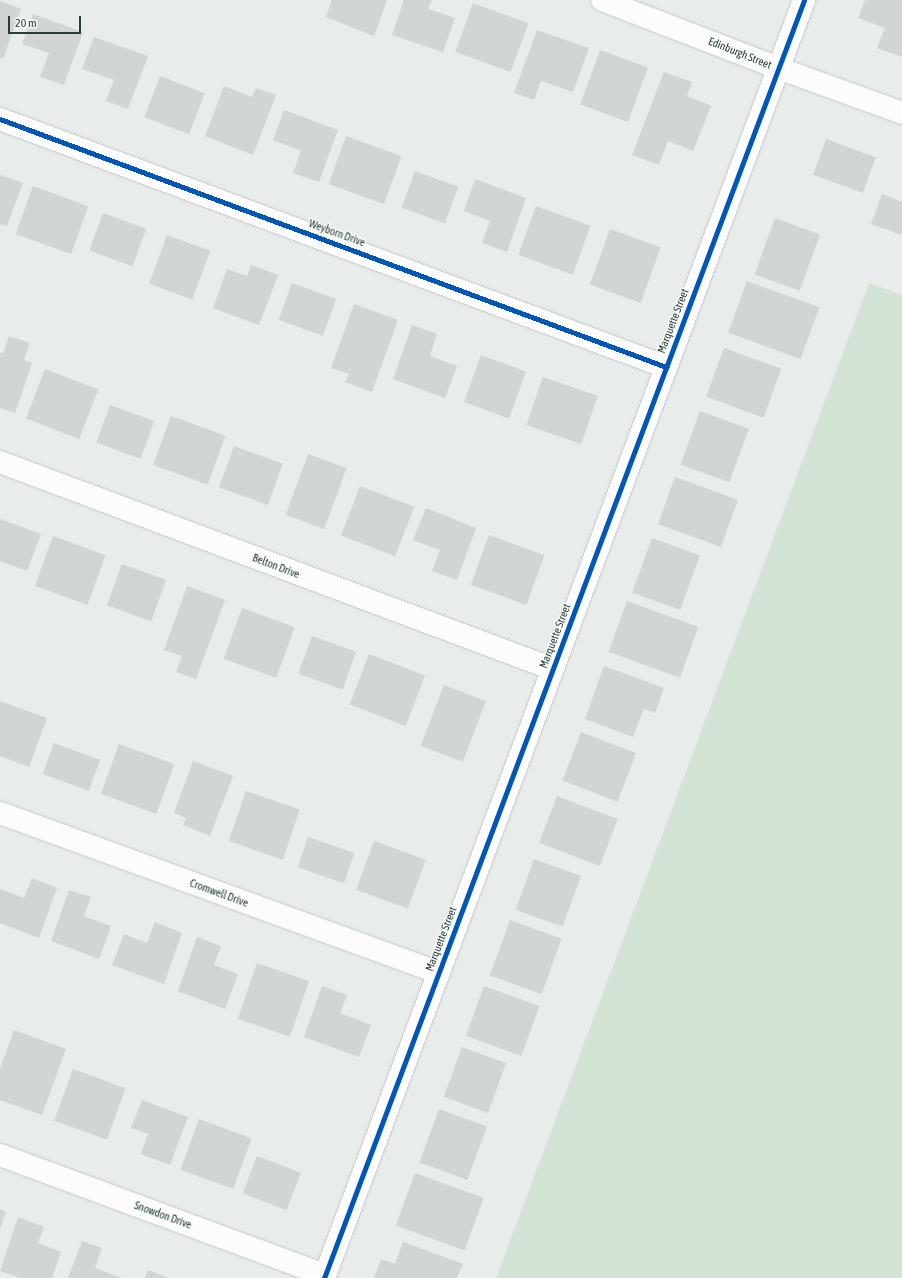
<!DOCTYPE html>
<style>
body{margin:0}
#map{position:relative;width:902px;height:1278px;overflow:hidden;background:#e8ecea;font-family:"Asap Condensed",sans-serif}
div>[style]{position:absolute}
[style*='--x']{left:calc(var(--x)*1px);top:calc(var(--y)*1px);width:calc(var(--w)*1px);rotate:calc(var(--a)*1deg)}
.green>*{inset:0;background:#d3e3d6}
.building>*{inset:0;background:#d1d5d3;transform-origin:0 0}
.roads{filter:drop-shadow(0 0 1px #c5c9c7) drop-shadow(0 0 1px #c5c9c7)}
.minor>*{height:22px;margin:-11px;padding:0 11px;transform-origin:11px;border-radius:11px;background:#fcfcfc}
.cycleway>*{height:5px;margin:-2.5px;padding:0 2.5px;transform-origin:2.5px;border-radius:2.5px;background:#0057b8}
span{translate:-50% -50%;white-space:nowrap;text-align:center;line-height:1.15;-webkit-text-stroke:3px #f7faf8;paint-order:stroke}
.street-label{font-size:11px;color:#273f35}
.scale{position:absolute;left:8px;top:16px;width:73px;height:18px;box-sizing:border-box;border:2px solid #273f35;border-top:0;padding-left:5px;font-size:12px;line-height:14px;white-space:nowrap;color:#273f35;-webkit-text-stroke:3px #f7faf8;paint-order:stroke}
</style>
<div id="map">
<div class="green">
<div style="clip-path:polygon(869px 283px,902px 295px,902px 1278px,496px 1278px)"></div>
</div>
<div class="building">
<div style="clip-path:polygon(332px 0,387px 0,374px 36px,326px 17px)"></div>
<div style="clip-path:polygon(404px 0,432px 0,428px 9px,455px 18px,443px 52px,392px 35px)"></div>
<div style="clip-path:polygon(865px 0,902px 0,902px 57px,877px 48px,885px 28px,858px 18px)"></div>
<div style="clip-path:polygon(0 1px,21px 9px,3px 59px,0 58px)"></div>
<div style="left:473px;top:3px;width:59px;height:52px;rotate:20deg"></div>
<div style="clip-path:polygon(33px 14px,83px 32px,64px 85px,40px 77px,49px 53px,22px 44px)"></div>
<div style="clip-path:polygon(537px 30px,589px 48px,573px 92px,541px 81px,534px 100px,514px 93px)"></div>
<div style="clip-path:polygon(94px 37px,148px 56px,128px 109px,106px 101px,114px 80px,82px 69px)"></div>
<div style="left:600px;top:50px;width:51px;height:58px;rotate:20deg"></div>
<div style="clip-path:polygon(664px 72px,692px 82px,687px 96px,711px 106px,693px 151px,668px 141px,659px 165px,632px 155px)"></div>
<div style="left:160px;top:76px;width:48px;height:44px;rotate:21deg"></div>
<div style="clip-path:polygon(224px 86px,252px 97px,256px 88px,276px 95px,253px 155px,205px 136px)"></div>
<div style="clip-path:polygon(284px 110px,338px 130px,319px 182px,293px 173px,301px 151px,273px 140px)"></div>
<div style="left:346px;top:136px;width:59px;height:51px;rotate:20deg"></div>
<div style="left:826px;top:139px;width:53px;height:38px;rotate:20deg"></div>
<div style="left:415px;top:171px;width:46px;height:39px;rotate:20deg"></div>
<div style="clip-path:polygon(0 175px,23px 183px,7px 226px,0 224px)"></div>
<div style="clip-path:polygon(475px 179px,526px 198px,507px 252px,482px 243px,490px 221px,464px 211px)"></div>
<div style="left:33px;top:186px;width:59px;height:51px;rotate:20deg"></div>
<div style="clip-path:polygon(882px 194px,902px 202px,902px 235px,871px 224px)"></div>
<div style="left:536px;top:206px;width:58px;height:52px;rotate:20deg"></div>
<div style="left:103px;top:213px;width:46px;height:40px;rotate:20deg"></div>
<div style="left:775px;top:218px;width:48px;height:60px;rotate:20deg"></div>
<div style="left:610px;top:229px;width:54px;height:59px;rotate:20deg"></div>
<div style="left:167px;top:235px;width:46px;height:52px;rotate:20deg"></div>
<div style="clip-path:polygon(251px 265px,278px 275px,259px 325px,213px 308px,227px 269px,247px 276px)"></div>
<div style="left:747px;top:281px;width:77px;height:55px;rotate:20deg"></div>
<div style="left:292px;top:283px;width:47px;height:39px;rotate:20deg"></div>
<div style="clip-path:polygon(354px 304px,398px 320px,372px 392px,345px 382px,349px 374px,331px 368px)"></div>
<div style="clip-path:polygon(412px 325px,437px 334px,430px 356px,457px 366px,445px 398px,393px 379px)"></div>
<div style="clip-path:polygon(9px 336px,30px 343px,24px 360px,32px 363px,15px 413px,0 408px,0 352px,3px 353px)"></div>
<div style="left:724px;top:348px;width:61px;height:52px;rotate:20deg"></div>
<div style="left:481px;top:355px;width:48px;height:50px;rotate:20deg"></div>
<div style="left:45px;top:369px;width:57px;height:53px;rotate:21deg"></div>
<div style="left:543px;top:377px;width:58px;height:51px;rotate:19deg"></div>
<div style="left:110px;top:405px;width:47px;height:40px;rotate:20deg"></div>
<div style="left:700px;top:411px;width:52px;height:57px;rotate:20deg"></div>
<div style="left:171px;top:416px;width:58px;height:52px;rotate:20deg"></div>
<div style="left:234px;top:446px;width:52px;height:44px;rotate:20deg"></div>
<div style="left:308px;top:454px;width:41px;height:65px;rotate:20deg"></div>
<div style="left:675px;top:477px;width:67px;height:50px;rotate:20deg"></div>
<div style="left:360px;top:486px;width:58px;height:53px;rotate:21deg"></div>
<div style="clip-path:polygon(426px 508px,476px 528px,457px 580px,432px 571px,440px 550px,413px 540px)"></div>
<div style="clip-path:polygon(0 519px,41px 534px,27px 571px,0 561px)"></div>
<div style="left:489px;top:535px;width:59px;height:53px;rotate:20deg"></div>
<div style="left:53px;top:536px;width:56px;height:53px;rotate:20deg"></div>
<div style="left:652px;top:538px;width:51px;height:58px;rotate:20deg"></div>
<div style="left:122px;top:564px;width:47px;height:44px;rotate:20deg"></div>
<div style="clip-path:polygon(187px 586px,225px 600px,196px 679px,176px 672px,182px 656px,164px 650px)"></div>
<div style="left:627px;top:601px;width:76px;height:54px;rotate:20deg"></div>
<div style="left:242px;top:608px;width:56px;height:54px;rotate:20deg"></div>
<div style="left:312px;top:636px;width:47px;height:40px;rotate:20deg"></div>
<div style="left:369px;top:654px;width:60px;height:54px;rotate:21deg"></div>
<div style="clip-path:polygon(604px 666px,664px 688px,655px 713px,644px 709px,633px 737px,585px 719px)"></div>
<div style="left:444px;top:685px;width:45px;height:65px;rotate:21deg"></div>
<div style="clip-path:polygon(0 701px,47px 718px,29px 767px,0 756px)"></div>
<div style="left:581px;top:732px;width:59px;height:52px;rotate:21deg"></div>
<div style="left:54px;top:743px;width:49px;height:33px;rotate:20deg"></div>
<div style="left:119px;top:744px;width:59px;height:53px;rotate:20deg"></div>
<div style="clip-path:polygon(193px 761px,233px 776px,210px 836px,183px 825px,186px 818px,174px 813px)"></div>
<div style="left:246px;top:791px;width:57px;height:53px;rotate:19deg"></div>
<div style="left:557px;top:796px;width:65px;height:50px;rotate:21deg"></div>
<div style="left:308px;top:837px;width:49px;height:32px;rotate:19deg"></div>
<div style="left:374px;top:841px;width:55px;height:52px;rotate:20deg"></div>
<div style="left:534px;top:859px;width:50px;height:54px;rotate:20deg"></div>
<div style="clip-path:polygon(32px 878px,57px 888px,39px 938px,0 923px,0 889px,24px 898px)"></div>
<div style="clip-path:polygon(69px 890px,91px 897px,84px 916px,111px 926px,99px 959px,51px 941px)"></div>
<div style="left:510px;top:920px;width:55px;height:59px;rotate:20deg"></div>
<div style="clip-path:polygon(155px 922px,182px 933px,164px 984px,112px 965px,124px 934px,147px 943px)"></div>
<div style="clip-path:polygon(197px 937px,221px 946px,214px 965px,238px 974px,225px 1009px,178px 991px)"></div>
<div style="left:257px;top:963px;width:55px;height:59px;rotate:19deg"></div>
<div style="clip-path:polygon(322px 986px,347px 995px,340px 1013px,371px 1025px,359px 1057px,304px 1037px)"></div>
<div style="left:484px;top:986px;width:59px;height:53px;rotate:20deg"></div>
<div style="clip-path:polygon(14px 1030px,66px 1049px,42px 1115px,0 1100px,0 1069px)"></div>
<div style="left:462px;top:1047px;width:47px;height:53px;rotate:20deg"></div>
<div style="left:73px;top:1069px;width:56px;height:55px;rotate:20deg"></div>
<div style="clip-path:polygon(142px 1100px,188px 1117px,170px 1165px,141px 1154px,148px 1134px,131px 1128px)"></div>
<div style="left:439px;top:1109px;width:51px;height:57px;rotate:20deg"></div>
<div style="left:199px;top:1119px;width:56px;height:54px;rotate:20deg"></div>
<div style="left:257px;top:1156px;width:47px;height:40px;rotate:21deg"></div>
<div style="left:415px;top:1173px;width:73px;height:56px;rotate:20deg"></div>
<div style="clip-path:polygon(0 1209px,6px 1212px,0 1229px)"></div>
<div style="clip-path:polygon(18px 1217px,44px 1227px,38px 1243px,61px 1252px,52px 1278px,20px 1278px,0 1271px)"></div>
<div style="clip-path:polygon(82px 1241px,102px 1248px,95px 1268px,122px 1278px,68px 1278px)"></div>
<div style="clip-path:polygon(403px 1242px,463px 1264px,457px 1278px,374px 1278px,381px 1259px,395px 1264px)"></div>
<div style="clip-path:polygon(148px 1270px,169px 1278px,145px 1278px)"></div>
</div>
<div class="roads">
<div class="minor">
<div style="--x:602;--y:0;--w:189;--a:21.1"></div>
<div style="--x:778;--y:68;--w:132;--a:19.9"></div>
<div style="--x:0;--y:119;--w:711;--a:20.42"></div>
<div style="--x:0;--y:462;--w:590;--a:20.52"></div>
<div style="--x:0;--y:813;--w:467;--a:20"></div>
<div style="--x:0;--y:1155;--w:346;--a:20.3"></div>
<div style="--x:324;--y:1278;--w:1365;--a:-69.41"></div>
</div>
</div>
<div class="cycleway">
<div style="--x:0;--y:119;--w:711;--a:20.42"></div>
<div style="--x:324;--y:1278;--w:1365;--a:-69.41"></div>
</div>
<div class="street-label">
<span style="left:740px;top:53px;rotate:22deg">Edinburgh Street</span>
<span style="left:337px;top:233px;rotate:20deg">Weyborn Drive</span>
<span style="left:673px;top:321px;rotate:-69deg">Marquette Street</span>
<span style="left:276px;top:566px;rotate:21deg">Belton Drive</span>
<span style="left:555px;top:636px;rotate:-69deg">Marquette Street</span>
<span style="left:219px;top:893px;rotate:20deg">Cromwell Drive</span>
<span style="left:441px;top:939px;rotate:-69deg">Marquette Street</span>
<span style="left:163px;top:1215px;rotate:20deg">Snowdon Drive</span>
</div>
<div class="scale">20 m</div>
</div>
